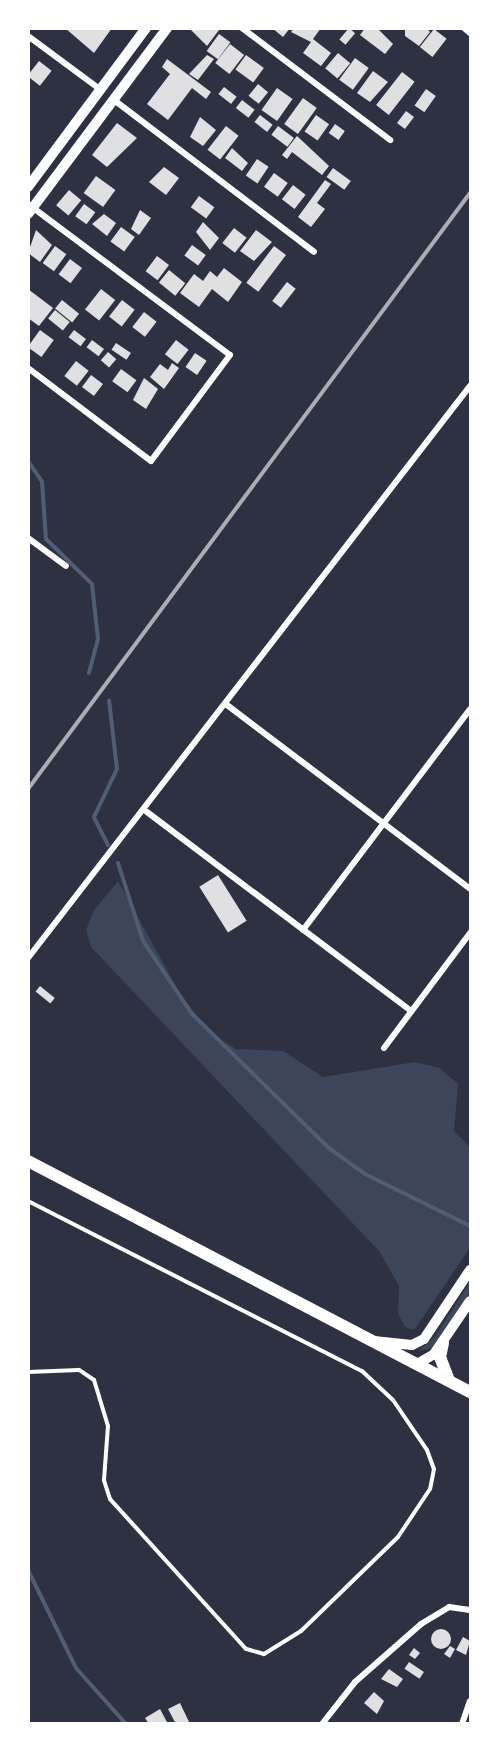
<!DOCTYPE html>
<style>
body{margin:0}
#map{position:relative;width:499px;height:1752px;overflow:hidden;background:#2d3142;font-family:"Work Sans",sans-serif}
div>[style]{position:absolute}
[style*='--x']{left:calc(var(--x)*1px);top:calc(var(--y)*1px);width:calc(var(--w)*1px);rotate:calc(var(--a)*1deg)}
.green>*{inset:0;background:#3c4559}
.stream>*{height:4px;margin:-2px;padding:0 2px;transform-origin:2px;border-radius:2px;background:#4f5d75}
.building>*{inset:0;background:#e0e0e3;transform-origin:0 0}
.round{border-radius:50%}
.service>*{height:4px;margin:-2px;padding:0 2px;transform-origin:2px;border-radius:2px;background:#fff}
.minor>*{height:6px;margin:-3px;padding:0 3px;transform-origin:3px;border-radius:3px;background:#fff}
.secondary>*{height:10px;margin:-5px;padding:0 5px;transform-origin:5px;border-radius:5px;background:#fff}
.primary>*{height:12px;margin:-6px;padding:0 6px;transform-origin:6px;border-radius:6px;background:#fff}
.rail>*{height:4px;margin:-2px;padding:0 2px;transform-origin:2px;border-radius:2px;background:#abadb3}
span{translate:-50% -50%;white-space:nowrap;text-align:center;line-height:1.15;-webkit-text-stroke:6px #fff;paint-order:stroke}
.frame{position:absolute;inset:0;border:30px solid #fff;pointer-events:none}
</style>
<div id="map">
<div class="green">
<div style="clip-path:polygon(118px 881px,183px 999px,215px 1036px,236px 1049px,283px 1051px,323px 1077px,415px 1062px,439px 1068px,458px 1084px,454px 1131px,470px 1147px,470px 1248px,414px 1330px,405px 1327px,398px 1313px,399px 1286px,379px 1251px,91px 947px,86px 930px,94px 910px)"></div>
<div style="clip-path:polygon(470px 1282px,470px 1292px,444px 1333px,432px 1348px,418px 1351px,434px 1338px)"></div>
</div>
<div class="stream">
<div style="--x:28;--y:461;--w:25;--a:56"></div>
<div style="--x:42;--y:482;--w:57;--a:86"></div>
<div style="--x:46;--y:539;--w:64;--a:44.4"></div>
<div style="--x:92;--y:584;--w:55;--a:83.8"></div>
<div style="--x:98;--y:639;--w:35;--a:105"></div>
<div style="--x:108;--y:845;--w:31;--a:-117"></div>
<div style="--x:94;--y:817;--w:53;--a:-64.4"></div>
<div style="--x:117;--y:769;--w:69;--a:-96.6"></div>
<div style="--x:118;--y:863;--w:82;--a:72.2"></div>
<div style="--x:143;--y:941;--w:88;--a:56.1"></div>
<div style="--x:192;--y:1014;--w:193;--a:44.4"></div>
<div style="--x:330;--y:1149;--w:43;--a:35.5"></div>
<div style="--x:365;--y:1174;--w:117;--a:26.3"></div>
<div style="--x:28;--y:1570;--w:109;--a:63.9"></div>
<div style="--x:76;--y:1668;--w:75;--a:48.2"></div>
</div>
<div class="building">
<div style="clip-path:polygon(65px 28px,112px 28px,94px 53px)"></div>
<div style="clip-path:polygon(189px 28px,218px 28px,219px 30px,207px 46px)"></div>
<div style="clip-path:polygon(272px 28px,290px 28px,283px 37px)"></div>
<div style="clip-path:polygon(294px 28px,321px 28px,313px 39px,331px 53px,321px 66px,303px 53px,311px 42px,291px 32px)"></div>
<div style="left:349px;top:28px;width:8px;height:15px;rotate:40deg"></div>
<div style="clip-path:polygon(365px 28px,377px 28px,393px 44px,385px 54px,360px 35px)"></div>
<div style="clip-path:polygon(405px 28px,426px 28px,430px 32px,419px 46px,405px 36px)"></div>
<div style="left:434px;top:29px;width:16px;height:23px;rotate:38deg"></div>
<div style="left:219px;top:34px;width:14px;height:21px;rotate:36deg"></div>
<div style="left:230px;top:44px;width:18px;height:24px;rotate:38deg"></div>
<div style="left:338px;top:53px;width:16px;height:20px;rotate:40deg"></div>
<div style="clip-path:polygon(207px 55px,214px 59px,198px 80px,189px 74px)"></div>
<div style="left:246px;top:55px;width:22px;height:18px;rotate:36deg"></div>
<div style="left:355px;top:58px;width:17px;height:27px;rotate:36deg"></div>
<div style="clip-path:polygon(167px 59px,211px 92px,206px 99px,192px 88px,168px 120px,147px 104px,170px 74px,162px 67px)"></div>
<div style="left:39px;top:61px;width:16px;height:19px;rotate:38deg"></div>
<div style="clip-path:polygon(373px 71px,388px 82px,370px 102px,357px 93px)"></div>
<div style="left:402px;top:72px;width:16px;height:42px;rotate:38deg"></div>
<div style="left:258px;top:84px;width:13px;height:15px;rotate:39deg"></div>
<div style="left:224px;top:87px;width:16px;height:9px;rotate:38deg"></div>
<div style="left:277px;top:88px;width:19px;height:27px;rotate:35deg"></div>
<div style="left:426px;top:89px;width:12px;height:20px;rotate:35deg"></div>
<div style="left:303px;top:98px;width:17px;height:32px;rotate:36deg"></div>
<div style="left:242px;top:100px;width:16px;height:10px;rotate:38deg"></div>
<div style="left:406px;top:111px;width:10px;height:15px;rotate:37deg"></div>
<div style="left:260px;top:115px;width:16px;height:9px;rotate:38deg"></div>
<div style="left:316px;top:115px;width:16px;height:20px;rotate:35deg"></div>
<div style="clip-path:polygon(200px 117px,216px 130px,203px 146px,190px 137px)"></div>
<div style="clip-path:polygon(117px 123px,137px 138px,107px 167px,92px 155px)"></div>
<div style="left:335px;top:124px;width:12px;height:11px;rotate:35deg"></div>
<div style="left:226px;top:126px;width:16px;height:30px;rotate:38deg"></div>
<div style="left:278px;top:126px;width:20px;height:11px;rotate:37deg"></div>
<div style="clip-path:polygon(297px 136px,329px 166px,322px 175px,292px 152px,287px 159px,282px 155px)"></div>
<div style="clip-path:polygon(232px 148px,248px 163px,242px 171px,225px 158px)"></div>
<div style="left:257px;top:159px;width:14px;height:20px;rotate:34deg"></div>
<div style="clip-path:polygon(164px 167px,179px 178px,166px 195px,149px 182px)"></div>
<div style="left:333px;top:168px;width:22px;height:11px;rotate:36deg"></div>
<div style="left:274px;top:173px;width:17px;height:17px;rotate:36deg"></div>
<div style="left:96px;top:176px;width:24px;height:21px;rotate:36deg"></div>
<div style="clip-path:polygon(325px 180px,331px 184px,317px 203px,325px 209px,311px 227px,298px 217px)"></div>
<div style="left:293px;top:185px;width:16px;height:18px;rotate:38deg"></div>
<div style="left:69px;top:190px;width:16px;height:20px;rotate:40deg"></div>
<div style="left:199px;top:196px;width:19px;height:14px;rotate:36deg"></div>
<div style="left:84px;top:204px;width:14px;height:15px;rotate:36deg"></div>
<div style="clip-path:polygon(140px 210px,151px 218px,139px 235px,131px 229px)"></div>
<div style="clip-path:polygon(104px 214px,116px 223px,107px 236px,92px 224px)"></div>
<div style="clip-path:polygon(203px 222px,219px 238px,210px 250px,196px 232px)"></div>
<div style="left:121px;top:227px;width:17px;height:18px;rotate:36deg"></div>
<div style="left:234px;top:228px;width:16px;height:19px;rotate:38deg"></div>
<div style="clip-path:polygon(36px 230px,52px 245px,40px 262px,28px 253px)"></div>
<div style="clip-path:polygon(256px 230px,272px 242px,254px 261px,240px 251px)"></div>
<div style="left:192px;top:245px;width:17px;height:13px;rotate:36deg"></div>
<div style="left:55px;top:246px;width:14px;height:21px;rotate:36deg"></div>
<div style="left:274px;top:246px;width:15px;height:46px;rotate:37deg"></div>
<div style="left:157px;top:256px;width:15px;height:19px;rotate:37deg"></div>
<div style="left:70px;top:259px;width:15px;height:19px;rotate:37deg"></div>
<div style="clip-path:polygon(224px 268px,242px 282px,228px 302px,212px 289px,199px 307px,180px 293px,194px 274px,203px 281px,210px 271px,217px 277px)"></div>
<div style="left:169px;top:270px;width:21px;height:16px;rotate:39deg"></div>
<div style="left:287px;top:282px;width:11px;height:24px;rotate:38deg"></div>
<div style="clip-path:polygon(28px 289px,53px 308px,39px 326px,28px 318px)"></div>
<div style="left:101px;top:289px;width:18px;height:26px;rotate:38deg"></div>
<div style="left:62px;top:300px;width:22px;height:11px;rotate:39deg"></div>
<div style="left:122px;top:300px;width:16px;height:21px;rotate:38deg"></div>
<div style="left:55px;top:310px;width:19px;height:11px;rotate:39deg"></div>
<div style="left:144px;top:312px;width:16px;height:19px;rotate:38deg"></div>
<div style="left:40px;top:330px;width:17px;height:21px;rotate:36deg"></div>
<div style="left:74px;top:330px;width:15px;height:9px;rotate:37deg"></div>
<div style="left:92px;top:340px;width:15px;height:9px;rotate:37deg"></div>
<div style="left:176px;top:340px;width:16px;height:18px;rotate:38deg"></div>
<div style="left:116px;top:343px;width:18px;height:8px;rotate:34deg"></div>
<div style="left:108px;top:352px;width:11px;height:11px;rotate:41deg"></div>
<div style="left:195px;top:353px;width:14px;height:17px;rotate:34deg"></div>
<div style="left:76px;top:361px;width:16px;height:19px;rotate:38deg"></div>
<div style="clip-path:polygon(172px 363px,179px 368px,164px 389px,150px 377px,160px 364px,168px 370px)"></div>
<div style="left:121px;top:369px;width:19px;height:15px;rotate:36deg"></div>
<div style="left:91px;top:375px;width:15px;height:15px;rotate:37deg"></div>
<div style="clip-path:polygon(144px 378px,158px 389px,146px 409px,133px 400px)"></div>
<div style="left:218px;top:875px;width:54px;height:22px;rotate:58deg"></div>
<div style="left:40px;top:986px;width:19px;height:7px;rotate:39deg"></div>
<div class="round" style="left:431px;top:1629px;width:20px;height:20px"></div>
<div style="clip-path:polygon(463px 1637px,470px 1641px,466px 1655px,456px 1650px)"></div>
<div style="clip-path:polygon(450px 1646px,455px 1649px,450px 1658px,444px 1654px)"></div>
<div style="clip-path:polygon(414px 1648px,420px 1653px,415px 1659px,409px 1655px)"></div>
<div style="left:409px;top:1662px;width:18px;height:8px;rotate:34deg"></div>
<div style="clip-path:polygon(389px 1669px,403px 1679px,397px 1687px,381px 1679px)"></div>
<div style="clip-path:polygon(374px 1692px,384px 1701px,377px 1714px,364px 1703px)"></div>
<div style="clip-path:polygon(180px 1703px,190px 1724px,176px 1724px,168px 1709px)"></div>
<div style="clip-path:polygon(160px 1709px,168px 1724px,149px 1724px,145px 1718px)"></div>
</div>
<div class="service">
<div style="--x:28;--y:1201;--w:375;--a:27"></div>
<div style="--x:362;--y:1371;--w:42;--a:43.1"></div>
<div style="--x:393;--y:1400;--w:60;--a:55.8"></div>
<div style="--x:427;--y:1450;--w:20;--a:70"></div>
<div style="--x:434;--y:1469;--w:20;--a:101"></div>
<div style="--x:430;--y:1489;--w:58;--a:123.7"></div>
<div style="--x:398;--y:1537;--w:135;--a:135.9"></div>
<div style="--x:301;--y:1631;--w:44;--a:148.1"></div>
<div style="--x:264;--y:1654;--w:19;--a:-164"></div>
<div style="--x:246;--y:1649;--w:202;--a:-132.2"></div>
<div style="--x:110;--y:1499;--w:20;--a:-108"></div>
<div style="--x:104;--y:1480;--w:54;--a:-85.8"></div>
<div style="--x:108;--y:1426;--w:48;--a:-106.9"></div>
<div style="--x:94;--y:1380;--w:18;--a:-146"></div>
<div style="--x:79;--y:1370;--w:51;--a:177.8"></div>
</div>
<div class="minor">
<div style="--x:242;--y:28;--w:186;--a:37.1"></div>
<div style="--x:464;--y:28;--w:8;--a:40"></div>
<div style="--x:28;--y:36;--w:91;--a:36.5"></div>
<div style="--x:114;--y:100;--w:251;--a:37.2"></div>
<div style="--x:28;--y:204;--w:252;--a:36.8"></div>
<div style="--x:230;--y:355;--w:132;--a:126.7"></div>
<div style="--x:151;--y:461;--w:154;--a:-142.9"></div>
<div style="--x:28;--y:538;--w:47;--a:36.4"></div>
<div style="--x:227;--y:705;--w:305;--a:37.1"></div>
<div style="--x:147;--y:812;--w:331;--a:37"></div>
<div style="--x:303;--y:930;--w:277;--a:-52.9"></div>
<div style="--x:28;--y:958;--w:723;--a:-52.31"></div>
<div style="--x:384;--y:1048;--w:144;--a:-53.2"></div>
<div style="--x:322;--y:1724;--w:53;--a:-51.8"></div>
<div style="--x:355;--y:1682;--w:88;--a:-41.3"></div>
<div style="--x:421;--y:1624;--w:33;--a:-31"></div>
<div style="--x:449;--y:1607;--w:21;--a:8"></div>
<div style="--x:462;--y:1724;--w:24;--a:-71"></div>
</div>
<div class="secondary">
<div style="--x:28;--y:187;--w:198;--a:-53.4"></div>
<div style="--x:28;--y:214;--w:232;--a:-53.2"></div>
<div style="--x:374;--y:1341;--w:38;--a:6"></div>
<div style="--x:412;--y:1345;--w:13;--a:-27"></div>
<div style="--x:424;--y:1339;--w:83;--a:-56.3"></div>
<div style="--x:417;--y:1364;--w:20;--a:-30"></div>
<div style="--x:434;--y:1354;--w:64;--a:-55.8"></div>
</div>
<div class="primary">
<div style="--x:28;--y:1161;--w:499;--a:27.6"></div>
<div style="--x:443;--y:1343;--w:14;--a:102"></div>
<div style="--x:440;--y:1357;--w:25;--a:69"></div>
</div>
<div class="rail">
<div style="--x:28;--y:789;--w:742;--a:-53.44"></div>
</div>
<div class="frame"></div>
</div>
